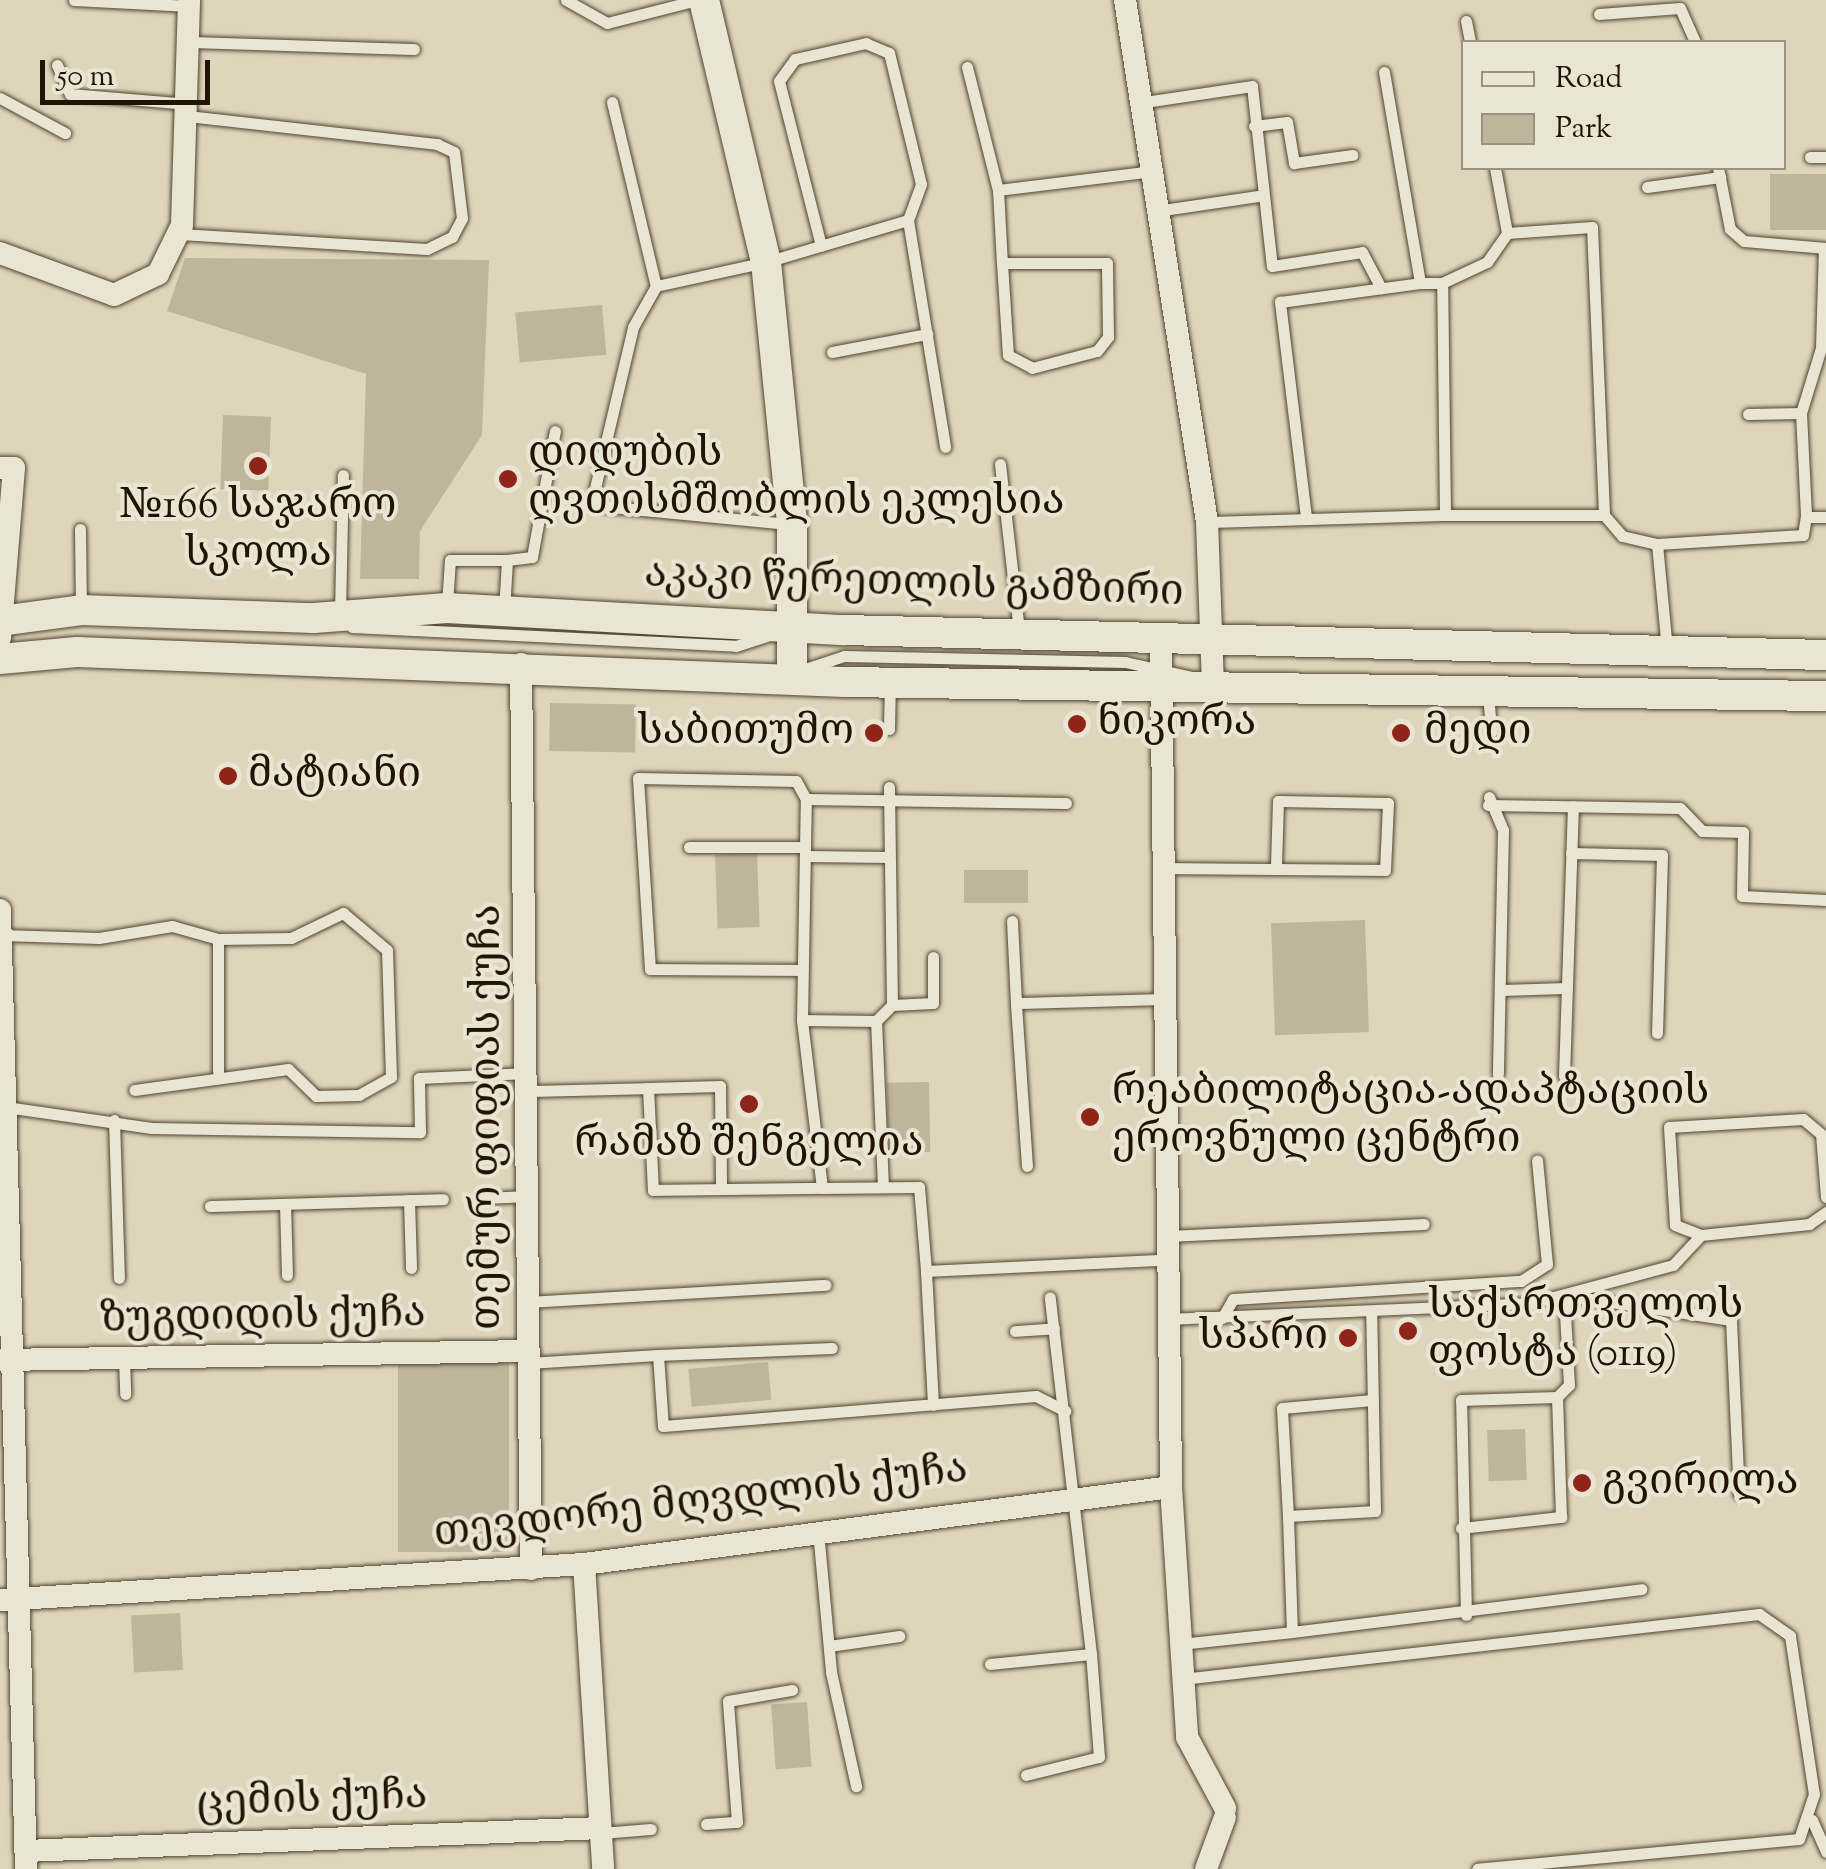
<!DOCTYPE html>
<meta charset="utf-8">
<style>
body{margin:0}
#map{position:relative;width:1826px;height:1869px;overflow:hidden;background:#ded6bc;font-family:"Sorts Mill Goudy","Noto Serif Georgian",serif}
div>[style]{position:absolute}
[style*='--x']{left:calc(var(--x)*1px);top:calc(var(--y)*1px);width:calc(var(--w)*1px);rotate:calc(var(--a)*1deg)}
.green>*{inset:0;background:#beb59c;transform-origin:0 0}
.roads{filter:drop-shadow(0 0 2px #504430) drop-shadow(0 0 2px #504430)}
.lane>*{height:11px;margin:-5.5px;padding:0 5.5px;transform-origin:5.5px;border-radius:5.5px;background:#eae4d3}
.street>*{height:22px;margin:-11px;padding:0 11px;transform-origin:11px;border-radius:11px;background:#eae4d3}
.secondary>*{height:30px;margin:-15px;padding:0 15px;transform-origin:15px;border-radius:15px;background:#eae4d3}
.dots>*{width:28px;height:28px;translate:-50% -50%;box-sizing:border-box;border:5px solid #eae4d3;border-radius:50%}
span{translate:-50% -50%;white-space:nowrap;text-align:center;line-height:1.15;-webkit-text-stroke:8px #eae4d3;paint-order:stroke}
.poi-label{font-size:42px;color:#211402}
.left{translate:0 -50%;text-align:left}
.right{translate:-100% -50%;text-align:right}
.street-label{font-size:42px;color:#211402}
.legend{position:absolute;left:1461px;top:40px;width:325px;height:130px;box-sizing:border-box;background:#eae4d3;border:2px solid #9a917f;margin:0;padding:12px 18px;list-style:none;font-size:30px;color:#211402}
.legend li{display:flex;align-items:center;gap:20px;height:50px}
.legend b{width:50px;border:2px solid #9a917f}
.scale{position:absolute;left:40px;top:60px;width:170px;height:45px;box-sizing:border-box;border:5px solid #211402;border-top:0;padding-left:12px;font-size:30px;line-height:35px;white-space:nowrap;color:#211402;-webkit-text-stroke:8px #eae4d3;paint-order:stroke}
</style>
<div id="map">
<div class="green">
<div style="left:1826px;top:174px;width:56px;height:56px;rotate:90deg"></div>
<div style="clip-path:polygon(185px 258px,489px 260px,482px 435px,420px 531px,419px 579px,360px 579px,366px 374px,167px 311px)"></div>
<div style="left:602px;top:305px;width:50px;height:87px;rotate:85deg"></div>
<div style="left:223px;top:415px;width:48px;height:74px;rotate:2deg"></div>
<div style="left:550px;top:703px;width:86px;height:48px;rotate:1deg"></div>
<div style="left:757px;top:853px;width:74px;height:42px;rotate:88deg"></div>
<div style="left:964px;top:870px;width:64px;height:33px"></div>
<div style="left:1365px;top:920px;width:112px;height:94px;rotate:88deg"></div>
<div style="left:929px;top:1082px;width:70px;height:42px;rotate:89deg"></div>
<div style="left:768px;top:1362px;width:38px;height:80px;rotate:85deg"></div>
<div style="left:509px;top:1363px;width:189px;height:111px;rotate:90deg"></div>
<div style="left:1525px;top:1429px;width:51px;height:38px;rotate:88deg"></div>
<div style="left:180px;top:1613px;width:57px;height:49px;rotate:87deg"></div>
<div style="left:807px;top:1702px;width:65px;height:36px;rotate:86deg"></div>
</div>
<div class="roads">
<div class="lane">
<div style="--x:74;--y:0;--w:115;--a:3"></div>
<div style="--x:566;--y:0;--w:47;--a:29.3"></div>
<div style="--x:607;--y:23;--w:93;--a:-14.3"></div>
<div style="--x:1599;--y:14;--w:81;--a:-4.2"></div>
<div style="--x:1680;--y:8;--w:37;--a:66"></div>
<div style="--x:1466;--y:21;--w:21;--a:79"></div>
<div style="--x:189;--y:42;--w:225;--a:1.8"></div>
<div style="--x:57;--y:65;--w:32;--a:66"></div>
<div style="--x:70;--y:94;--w:119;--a:4.8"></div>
<div style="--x:967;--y:67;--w:127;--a:75.9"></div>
<div style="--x:998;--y:190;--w:73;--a:86.9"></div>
<div style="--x:1002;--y:263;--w:92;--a:86.3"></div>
<div style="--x:1008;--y:355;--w:27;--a:28"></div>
<div style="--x:1032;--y:368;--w:67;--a:-14.7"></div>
<div style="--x:1097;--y:351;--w:18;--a:-52"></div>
<div style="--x:1108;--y:337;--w:74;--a:-90.8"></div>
<div style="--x:1107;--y:263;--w:105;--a:180"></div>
<div style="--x:1384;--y:72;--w:214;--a:80.3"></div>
<div style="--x:1420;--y:283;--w:22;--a:0"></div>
<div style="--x:0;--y:98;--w:74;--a:28.3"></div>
<div style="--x:612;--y:102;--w:189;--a:76.6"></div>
<div style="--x:1145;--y:102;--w:108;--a:-8.5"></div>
<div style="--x:1252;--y:86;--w:181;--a:83.7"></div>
<div style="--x:1272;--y:266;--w:91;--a:-8.8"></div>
<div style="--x:1362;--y:252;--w:41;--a:62.2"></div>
<div style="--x:1254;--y:126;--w:33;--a:-7"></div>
<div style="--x:1287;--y:122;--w:42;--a:80.3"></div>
<div style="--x:1294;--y:163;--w:59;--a:-7.9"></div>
<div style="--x:1810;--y:157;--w:16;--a:0"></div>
<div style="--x:1495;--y:168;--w:66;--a:79.5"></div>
<div style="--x:1718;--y:168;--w:62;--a:78.9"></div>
<div style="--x:1730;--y:229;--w:18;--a:41"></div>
<div style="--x:1744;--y:241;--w:82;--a:4.9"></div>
<div style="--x:1647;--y:187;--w:74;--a:-7.8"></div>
<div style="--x:998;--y:190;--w:156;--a:-7"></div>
<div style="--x:1163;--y:210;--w:96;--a:-8.4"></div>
<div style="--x:908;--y:220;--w:230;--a:80.7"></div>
<div style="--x:180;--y:234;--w:247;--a:3.5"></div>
<div style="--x:427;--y:249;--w:28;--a:-26"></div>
<div style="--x:452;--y:237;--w:21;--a:-62"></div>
<div style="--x:462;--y:218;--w:66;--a:-96.9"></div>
<div style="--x:454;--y:152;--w:19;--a:-155"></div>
<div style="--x:437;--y:144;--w:250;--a:-173.6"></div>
<div style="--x:832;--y:352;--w:97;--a:-10.7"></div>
<div style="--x:1801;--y:413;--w:104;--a:87.2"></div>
<div style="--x:1748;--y:414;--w:53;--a:-1.1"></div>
<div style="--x:1801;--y:413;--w:68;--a:-72.9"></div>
<div style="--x:1821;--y:348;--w:100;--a:-88.3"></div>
<div style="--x:1000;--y:464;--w:167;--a:83.5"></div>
<div style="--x:1445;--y:515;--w:159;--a:0"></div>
<div style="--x:1306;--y:517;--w:217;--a:-96.9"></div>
<div style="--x:1280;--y:302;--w:141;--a:-7.7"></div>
<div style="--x:1207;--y:522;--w:238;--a:-1.7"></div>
<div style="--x:1445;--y:515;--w:232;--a:-90.7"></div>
<div style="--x:1442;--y:283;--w:50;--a:-25"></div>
<div style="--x:1487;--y:262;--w:35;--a:-55"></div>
<div style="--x:1507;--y:233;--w:85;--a:-4"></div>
<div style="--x:1592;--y:227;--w:288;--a:87.6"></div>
<div style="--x:1604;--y:515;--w:28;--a:49"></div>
<div style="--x:1622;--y:536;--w:36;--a:13"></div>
<div style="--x:1657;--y:544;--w:106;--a:84.6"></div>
<div style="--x:788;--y:524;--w:198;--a:-174.5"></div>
<div style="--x:591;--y:505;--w:183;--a:-76.7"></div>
<div style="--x:633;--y:327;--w:47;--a:-60.7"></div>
<div style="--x:656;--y:286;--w:113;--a:-12.3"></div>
<div style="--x:766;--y:262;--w:148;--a:-16.5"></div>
<div style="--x:908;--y:220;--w:38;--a:-70"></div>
<div style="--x:921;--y:184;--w:135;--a:-103.7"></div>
<div style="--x:889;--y:53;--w:25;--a:-157"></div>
<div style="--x:866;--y:43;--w:73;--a:167.3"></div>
<div style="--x:795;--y:59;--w:27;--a:126"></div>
<div style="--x:779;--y:81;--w:170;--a:75.7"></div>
<div style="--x:80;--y:529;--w:81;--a:89.3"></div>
<div style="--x:1657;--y:544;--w:146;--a:-3.5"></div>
<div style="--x:1803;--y:535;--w:18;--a:-81"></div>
<div style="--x:1806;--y:517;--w:20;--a:0"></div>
<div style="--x:447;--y:604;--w:44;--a:-86.1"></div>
<div style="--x:450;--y:560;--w:57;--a:0"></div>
<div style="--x:504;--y:611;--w:51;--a:-86.6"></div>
<div style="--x:507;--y:560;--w:25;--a:-7"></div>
<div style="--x:532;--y:557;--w:128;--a:-79.7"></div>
<div style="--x:340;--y:613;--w:138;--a:-88.8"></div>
<div style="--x:352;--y:627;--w:384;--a:2.8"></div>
<div style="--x:736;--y:646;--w:32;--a:-18"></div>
<div style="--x:796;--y:672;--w:51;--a:-18.4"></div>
<div style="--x:844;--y:656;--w:281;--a:1.2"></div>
<div style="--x:1125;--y:662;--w:69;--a:12.6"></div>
<div style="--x:1488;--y:694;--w:38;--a:85"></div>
<div style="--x:889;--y:729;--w:46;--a:-88.8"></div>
<div style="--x:1489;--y:797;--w:36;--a:67"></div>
<div style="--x:1503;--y:830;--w:244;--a:91.2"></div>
<div style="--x:1488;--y:805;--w:192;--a:0.9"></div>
<div style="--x:1680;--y:808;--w:32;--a:46"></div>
<div style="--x:1702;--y:831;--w:41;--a:1.4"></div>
<div style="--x:1743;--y:832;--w:64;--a:90.9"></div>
<div style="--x:1742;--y:896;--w:84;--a:2.7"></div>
<div style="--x:689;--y:847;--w:116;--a:0"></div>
<div style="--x:1571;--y:853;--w:91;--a:1.3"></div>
<div style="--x:1662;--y:855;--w:178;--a:91.6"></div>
<div style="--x:805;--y:856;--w:83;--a:0.7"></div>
<div style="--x:1162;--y:868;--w:223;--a:0.5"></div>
<div style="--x:1385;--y:870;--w:67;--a:-87.4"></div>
<div style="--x:1388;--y:803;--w:110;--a:-179"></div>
<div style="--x:1278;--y:801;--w:65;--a:91.8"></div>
<div style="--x:1012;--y:921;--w:82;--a:87.2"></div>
<div style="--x:1;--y:935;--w:98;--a:1.8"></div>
<div style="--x:99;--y:938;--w:74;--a:-9.3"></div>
<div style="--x:172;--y:926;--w:48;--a:15.8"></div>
<div style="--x:218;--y:939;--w:73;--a:-0.8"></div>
<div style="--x:291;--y:938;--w:58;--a:-25.7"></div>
<div style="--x:343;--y:913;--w:57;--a:40.1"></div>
<div style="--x:387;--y:950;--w:127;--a:88.2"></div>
<div style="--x:391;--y:1077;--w:37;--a:151"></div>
<div style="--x:359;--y:1095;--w:43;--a:178.7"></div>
<div style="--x:316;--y:1096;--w:39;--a:-136"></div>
<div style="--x:288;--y:1069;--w:155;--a:172.2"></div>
<div style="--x:802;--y:970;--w:152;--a:-179.6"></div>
<div style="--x:650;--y:969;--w:191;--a:-93.6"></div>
<div style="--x:638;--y:778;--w:158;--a:1.1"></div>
<div style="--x:796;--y:781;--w:21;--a:61"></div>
<div style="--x:806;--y:799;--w:260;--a:0.9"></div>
<div style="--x:1500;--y:990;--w:67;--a:-1.7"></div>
<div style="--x:892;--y:1005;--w:41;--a:-2.8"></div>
<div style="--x:933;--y:1003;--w:46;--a:-90"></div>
<div style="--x:802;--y:1020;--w:74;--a:0.8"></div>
<div style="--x:218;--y:1071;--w:132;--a:-90"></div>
<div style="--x:1564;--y:1076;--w:270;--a:-88.1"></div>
<div style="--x:648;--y:1088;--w:72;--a:-1.6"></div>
<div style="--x:720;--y:1086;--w:103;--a:89.4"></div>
<div style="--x:527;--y:1091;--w:121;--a:-1.4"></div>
<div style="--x:648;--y:1088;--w:102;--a:87.2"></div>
<div style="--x:653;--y:1190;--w:169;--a:-0.7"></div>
<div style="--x:822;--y:1188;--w:169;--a:-96.8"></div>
<div style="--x:802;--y:1020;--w:221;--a:-89"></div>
<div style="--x:6;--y:1107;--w:147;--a:8.2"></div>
<div style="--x:151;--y:1128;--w:269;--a:0.9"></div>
<div style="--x:420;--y:1132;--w:54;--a:-91.1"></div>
<div style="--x:419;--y:1078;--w:109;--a:-2.6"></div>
<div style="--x:114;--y:1120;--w:158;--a:88.2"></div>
<div style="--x:1027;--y:1166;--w:163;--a:-93.9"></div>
<div style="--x:1016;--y:1003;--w:142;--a:-1.6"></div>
<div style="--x:883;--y:1187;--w:166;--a:-92.4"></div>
<div style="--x:876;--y:1021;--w:23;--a:-45"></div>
<div style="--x:892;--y:1005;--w:218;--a:-90.8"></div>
<div style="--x:822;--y:1188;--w:97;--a:-0.6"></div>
<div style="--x:919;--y:1187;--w:84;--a:85.2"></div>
<div style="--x:926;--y:1271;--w:237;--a:-2.7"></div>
<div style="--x:1826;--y:1197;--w:63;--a:-94.5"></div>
<div style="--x:1821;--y:1134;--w:23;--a:-140"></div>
<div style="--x:1803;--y:1119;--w:134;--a:176.6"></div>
<div style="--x:1669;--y:1127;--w:98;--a:86.5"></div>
<div style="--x:1675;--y:1225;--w:28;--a:21"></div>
<div style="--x:1701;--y:1235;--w:109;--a:-5.8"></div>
<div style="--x:1809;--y:1224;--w:21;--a:-35"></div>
<div style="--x:484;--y:1198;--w:45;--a:-2.5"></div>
<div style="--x:409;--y:1200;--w:68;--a:88.3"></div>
<div style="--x:285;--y:1204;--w:71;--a:88.4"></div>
<div style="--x:210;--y:1206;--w:233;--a:-1.7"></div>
<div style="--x:1168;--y:1236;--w:256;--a:-2.7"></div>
<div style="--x:926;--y:1271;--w:134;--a:87"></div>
<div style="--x:528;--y:1302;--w:298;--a:-3.3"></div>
<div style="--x:1222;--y:1318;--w:22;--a:-60"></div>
<div style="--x:1233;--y:1299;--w:289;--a:-3.6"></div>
<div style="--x:1521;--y:1281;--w:31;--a:-33"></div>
<div style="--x:1547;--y:1264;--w:104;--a:-95.5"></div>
<div style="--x:1167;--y:1319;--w:364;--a:-2.5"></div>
<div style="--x:1531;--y:1303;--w:147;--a:-15"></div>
<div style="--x:1673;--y:1265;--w:41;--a:-47"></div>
<div style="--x:1015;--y:1331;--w:39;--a:-4"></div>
<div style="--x:658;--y:1355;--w:174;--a:-2.3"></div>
<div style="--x:124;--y:1358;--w:36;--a:88"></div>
<div style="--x:528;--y:1363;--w:130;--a:-3.5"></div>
<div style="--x:658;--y:1355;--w:71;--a:86"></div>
<div style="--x:663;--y:1426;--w:374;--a:-4.6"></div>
<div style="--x:1036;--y:1396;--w:33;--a:27"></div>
<div style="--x:1288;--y:1516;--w:108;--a:-93.2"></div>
<div style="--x:1282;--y:1408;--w:91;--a:-5"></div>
<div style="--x:1461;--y:1528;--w:101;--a:-6.3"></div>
<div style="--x:1561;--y:1517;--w:120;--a:-91.9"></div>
<div style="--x:818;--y:1531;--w:142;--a:84.7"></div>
<div style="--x:831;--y:1672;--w:117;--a:77.6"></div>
<div style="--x:1466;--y:1615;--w:215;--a:-91.3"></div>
<div style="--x:1461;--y:1400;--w:96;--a:-1.8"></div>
<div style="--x:1557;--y:1397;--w:17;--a:-45"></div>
<div style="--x:1569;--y:1385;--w:90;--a:-93.2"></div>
<div style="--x:1564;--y:1295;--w:169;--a:8.5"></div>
<div style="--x:1731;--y:1320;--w:174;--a:87.4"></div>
<div style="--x:1292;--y:1632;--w:352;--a:-7"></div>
<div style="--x:1180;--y:1644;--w:113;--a:-6.1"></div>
<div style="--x:1292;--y:1632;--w:116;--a:-92"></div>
<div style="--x:1288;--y:1516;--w:87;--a:-3.3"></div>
<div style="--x:1375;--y:1511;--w:200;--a:-91.1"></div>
<div style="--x:829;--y:1646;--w:71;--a:-8.1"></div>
<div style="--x:990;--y:1664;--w:101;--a:-5.7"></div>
<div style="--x:1091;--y:1654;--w:359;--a:-96.6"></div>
<div style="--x:1182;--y:1679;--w:581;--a:-6.43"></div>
<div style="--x:1759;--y:1614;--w:38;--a:35"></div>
<div style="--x:1790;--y:1636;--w:160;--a:81.4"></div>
<div style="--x:1814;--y:1794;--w:47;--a:108.4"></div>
<div style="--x:1799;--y:1839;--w:323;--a:174.7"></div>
<div style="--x:1026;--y:1775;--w:75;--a:-13.9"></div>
<div style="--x:1099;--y:1757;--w:103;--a:-94.4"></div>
<div style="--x:1812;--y:1820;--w:35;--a:66"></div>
<div style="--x:706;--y:1824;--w:31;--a:-4"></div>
<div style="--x:737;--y:1822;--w:121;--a:-94.3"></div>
<div style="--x:728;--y:1701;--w:65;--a:-9.8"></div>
<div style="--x:601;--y:1833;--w:50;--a:-4.6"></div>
</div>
<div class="street">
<div style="--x:1125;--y:0;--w:528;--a:81.07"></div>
<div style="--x:1207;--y:522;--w:163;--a:87.9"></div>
<div style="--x:0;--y:253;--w:121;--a:20.2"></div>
<div style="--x:114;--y:295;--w:49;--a:-25.5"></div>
<div style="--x:158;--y:274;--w:55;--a:-63.9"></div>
<div style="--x:182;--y:225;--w:225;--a:-88.2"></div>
<div style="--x:0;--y:468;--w:14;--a:0"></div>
<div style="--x:14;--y:468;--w:170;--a:94.7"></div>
<div style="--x:1161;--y:639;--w:848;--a:89.32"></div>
<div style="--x:1171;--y:1487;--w:251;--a:86.3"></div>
<div style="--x:1187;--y:1737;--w:81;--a:61.8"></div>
<div style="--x:521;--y:664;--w:905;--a:89.37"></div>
<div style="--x:0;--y:910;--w:959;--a:88.45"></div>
<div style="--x:2;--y:1360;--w:526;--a:-0.98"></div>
<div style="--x:584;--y:1564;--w:306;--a:86.4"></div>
<div style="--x:0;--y:1600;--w:585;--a:-3.53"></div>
<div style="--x:584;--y:1564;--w:592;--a:-7.47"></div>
<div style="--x:26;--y:1851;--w:575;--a:-2.29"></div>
<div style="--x:1206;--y:1869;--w:55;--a:-69.9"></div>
</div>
<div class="secondary">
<div style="--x:704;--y:0;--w:269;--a:76.7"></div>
<div style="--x:766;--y:262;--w:263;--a:84.3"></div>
<div style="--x:792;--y:524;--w:150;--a:90"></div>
<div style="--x:0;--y:621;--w:82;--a:-7.7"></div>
<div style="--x:81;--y:610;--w:233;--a:2"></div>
<div style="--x:314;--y:618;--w:133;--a:-4.3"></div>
<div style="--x:447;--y:608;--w:398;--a:3.2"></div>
<div style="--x:844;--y:630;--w:982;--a:1.46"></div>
<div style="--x:0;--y:659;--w:77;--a:-5.2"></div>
<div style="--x:77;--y:652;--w:768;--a:2.24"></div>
<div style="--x:844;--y:682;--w:982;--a:0.82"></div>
</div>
</div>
<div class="dots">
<div style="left:258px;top:466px;background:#8f2418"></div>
<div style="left:508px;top:479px;background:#8f2418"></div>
<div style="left:1077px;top:724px;background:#8f2418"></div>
<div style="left:874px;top:733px;background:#8f2418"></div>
<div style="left:1401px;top:733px;background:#8f2418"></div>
<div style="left:228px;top:776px;background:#8f2418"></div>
<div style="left:749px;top:1104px;background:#8f2418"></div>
<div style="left:1090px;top:1117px;background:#8f2418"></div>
<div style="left:1408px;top:1331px;background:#8f2418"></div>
<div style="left:1348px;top:1338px;background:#8f2418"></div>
<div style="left:1582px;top:1483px;background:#8f2418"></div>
</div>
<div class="poi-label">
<span class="left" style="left:528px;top:479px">დიდუბის<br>ღვთისმშობლის ეკლესია</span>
<span style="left:258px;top:531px">№166 საჯარო<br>სკოლა</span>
<span class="left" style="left:1097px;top:724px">ნიკორა</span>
<span class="right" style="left:854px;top:733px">საბითუმო</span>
<span class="left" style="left:1424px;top:733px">მედი</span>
<span class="left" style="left:248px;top:776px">მატიანი</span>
<span class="left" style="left:1112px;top:1117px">რეაბილიტაცია-ადაპტაციის<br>ეროვნული ცენტრი</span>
<span style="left:749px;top:1145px">რამაზ შენგელია</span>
<span class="left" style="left:1428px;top:1331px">საქართველოს<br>ფოსტა (0119)</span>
<span class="right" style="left:1328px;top:1338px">სპარი</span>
<span class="left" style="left:1602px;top:1483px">გვირილა</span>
</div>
<div class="street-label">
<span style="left:914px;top:585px;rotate:2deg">აკაკი წერეთლის გამზირი</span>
<span style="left:489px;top:1117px;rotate:-90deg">თემურ ფიფიას ქუჩა</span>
<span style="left:263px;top:1318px;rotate:-1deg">ზუგდიდის ქუჩა</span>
<span style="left:701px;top:1503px;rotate:-7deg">თევდორე მღვდლის ქუჩა</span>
<span style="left:312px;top:1801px;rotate:-2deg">ცემის ქუჩა</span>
</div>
<ul class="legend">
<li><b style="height:12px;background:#eae4d3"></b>Road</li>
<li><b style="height:28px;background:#beb59c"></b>Park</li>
</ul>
<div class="scale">50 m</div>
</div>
